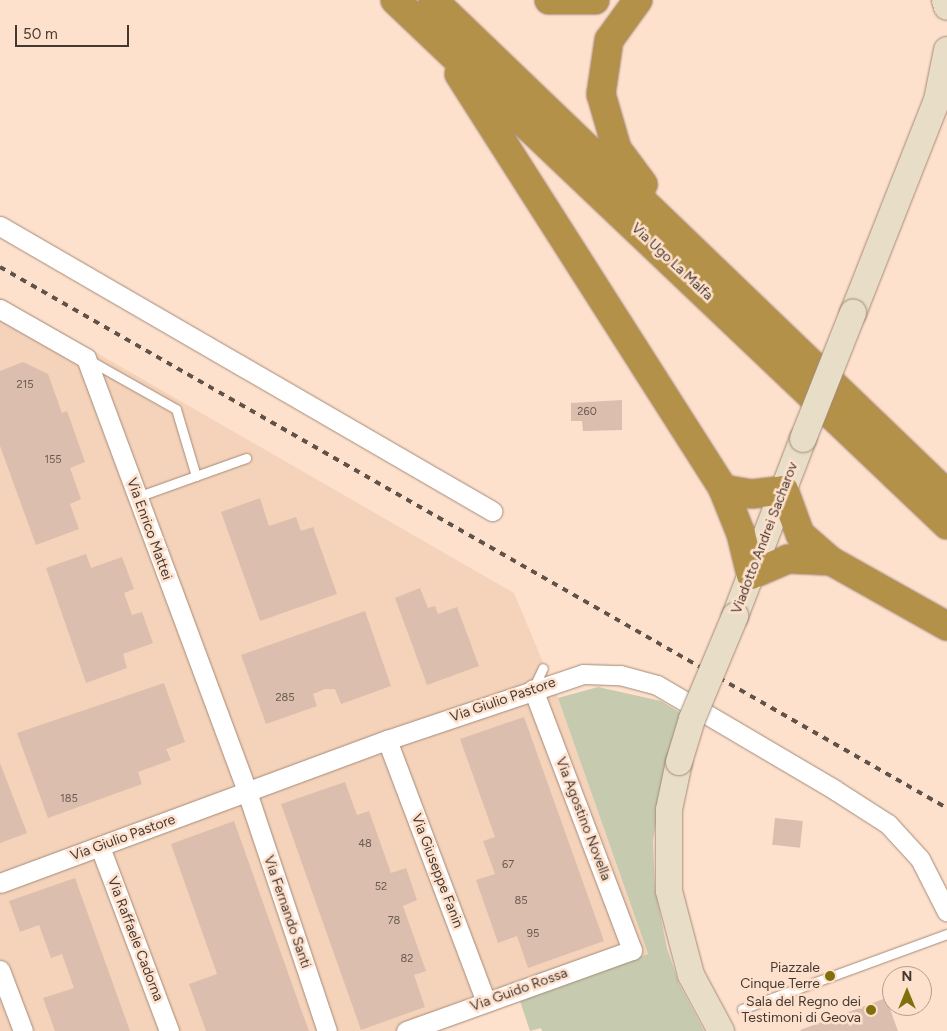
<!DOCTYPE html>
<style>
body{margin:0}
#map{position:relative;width:947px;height:1031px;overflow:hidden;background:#fee1cd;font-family:Figtree,sans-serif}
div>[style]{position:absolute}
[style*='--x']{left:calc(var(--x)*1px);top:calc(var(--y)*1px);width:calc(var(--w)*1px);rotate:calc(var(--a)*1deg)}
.built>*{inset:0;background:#f5d3ba}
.green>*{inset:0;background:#c6caaf}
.building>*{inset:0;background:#dbbead;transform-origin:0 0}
.roads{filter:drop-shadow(0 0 1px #a48a77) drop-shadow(0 0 1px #a48a77)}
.lane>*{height:9px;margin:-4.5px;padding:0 4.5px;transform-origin:4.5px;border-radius:4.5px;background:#fff}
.street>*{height:19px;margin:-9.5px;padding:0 9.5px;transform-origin:9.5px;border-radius:9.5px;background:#fff}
.secondary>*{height:26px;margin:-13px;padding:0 13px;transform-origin:13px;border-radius:13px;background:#e8dec8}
.highway>*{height:28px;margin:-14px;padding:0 14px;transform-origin:14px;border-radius:14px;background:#b49148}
.rail>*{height:4px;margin-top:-2px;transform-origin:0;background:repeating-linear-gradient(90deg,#605248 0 6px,transparent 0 12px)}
.bridges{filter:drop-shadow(0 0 1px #a48a77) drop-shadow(0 0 1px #a48a77)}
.secondary-bridge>*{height:26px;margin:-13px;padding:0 13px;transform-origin:13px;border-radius:13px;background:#e8dec8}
.dots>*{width:14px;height:14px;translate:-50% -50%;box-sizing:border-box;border:2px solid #fee1cd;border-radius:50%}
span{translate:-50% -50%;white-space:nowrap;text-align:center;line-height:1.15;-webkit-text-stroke:5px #fee1cd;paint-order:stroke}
.number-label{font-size:11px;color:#6a5a50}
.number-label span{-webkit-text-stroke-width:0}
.street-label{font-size:14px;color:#443931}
.poi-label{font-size:14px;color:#443931}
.right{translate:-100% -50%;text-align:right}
.north{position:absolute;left:882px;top:966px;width:50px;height:50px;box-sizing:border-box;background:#fee1cd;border:1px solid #b49e8f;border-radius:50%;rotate:0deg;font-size:14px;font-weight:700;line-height:20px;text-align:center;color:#443931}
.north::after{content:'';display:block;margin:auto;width:18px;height:22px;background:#806f0d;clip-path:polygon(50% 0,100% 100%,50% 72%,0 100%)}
.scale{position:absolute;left:15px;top:25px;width:114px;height:22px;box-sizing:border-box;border:2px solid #443931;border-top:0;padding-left:6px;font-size:15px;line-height:18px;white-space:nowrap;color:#443931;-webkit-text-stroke:4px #fee1cd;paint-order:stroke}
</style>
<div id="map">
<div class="built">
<div style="clip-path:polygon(0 297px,514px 593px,558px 698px,648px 955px,439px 1031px,0 1031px)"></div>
</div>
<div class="green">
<div style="clip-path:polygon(598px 687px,661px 701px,682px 714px,661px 788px,653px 841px,655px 889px,667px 948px,679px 984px,704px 1031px,542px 1031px,541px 1028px,530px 1031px,520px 1001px,648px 954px,558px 698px)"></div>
</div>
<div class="building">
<div style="clip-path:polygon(23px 362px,48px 374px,62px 413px,67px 411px,85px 462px,70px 468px,81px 499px,70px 504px,79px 529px,36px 545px,0 446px,0 371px)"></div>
<div style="clip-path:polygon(622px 400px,622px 430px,583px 431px,582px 421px,571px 421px,571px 403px)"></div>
<div style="clip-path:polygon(260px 498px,269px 526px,296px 517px,301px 531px,313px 527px,337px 594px,260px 621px,221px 512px)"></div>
<div style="clip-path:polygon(86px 554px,91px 568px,122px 557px,134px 589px,124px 593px,132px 615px,142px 612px,153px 643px,123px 654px,127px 668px,86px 683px,46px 568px)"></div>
<div style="clip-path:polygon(420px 588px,428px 608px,435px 606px,438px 614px,457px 607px,479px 666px,427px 685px,395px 598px)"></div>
<div style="clip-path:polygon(365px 611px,391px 686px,341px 704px,335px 689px,325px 689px,313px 694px,317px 706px,266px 724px,241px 655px)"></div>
<div style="clip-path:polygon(164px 683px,185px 742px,166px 749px,171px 760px,138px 772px,142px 784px,48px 818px,17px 733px)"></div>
<div style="clip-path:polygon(524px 717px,604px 941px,528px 968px,517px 936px,498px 943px,476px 880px,495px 874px,483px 841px,495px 837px,460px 739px)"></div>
<div style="clip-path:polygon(0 763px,27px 833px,0 843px)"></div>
<div style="clip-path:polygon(345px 782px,357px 815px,369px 811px,391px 873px,406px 868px,417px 900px,403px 906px,426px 971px,414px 975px,425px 1007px,361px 1030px,281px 804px)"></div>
<div style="left:775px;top:818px;width:28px;height:27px;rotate:6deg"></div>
<div style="clip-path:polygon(234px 821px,303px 1015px,309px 1031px,206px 1031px,189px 984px,217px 974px,171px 844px)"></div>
<div style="clip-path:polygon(75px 878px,130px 1031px,55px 1031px,43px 998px,74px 988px,62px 954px,51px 958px,39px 925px,20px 932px,9px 901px)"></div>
<div style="clip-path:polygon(886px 998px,898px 1031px,801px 1031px,800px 1030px)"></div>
</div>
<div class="roads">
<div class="lane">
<div style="--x:89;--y:360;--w:100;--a:29.4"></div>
<div style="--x:176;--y:409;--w:70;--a:73.4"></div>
<div style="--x:137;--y:497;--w:116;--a:-19.7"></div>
<div style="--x:533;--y:689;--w:23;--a:-65"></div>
<div style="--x:742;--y:1009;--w:218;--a:-20.1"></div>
</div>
<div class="street">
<div style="--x:0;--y:226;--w:569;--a:30.08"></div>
<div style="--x:0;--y:309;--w:99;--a:29.7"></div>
<div style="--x:86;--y:358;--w:463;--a:69.6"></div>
<div style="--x:247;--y:792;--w:252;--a:71.5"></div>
<div style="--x:387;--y:740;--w:280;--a:69.3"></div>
<div style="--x:100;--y:847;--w:197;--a:69.4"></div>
<div style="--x:0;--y:883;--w:413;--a:-20.3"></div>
<div style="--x:387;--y:740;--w:207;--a:-18.6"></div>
<div style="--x:583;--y:674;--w:37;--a:2"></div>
<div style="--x:620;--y:675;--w:38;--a:15"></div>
<div style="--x:657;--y:685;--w:207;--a:30.5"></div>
<div style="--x:835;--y:790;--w:63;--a:32.7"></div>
<div style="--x:888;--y:824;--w:47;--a:47.6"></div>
<div style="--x:920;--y:859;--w:59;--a:63"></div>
<div style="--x:0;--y:970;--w:65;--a:69.3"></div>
<div style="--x:406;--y:1031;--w:240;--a:-19.7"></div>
<div style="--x:632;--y:950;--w:279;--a:-110.8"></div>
</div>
<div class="secondary">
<div style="--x:945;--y:0;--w:7;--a:74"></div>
<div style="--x:853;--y:313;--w:229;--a:-68.5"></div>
<div style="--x:937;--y:100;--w:51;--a:-78.7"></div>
<div style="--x:735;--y:616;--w:190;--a:-69"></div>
<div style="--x:679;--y:762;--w:49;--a:101.8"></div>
<div style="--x:669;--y:810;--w:81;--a:90"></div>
<div style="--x:669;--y:891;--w:87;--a:75.3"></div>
<div style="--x:691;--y:975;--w:64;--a:61.8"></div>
</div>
<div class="highway">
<div style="--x:395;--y:0;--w:762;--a:43.56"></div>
<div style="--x:433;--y:0;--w:713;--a:43.86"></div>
<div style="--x:549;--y:0;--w:46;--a:0"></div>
<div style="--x:638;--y:0;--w:49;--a:125.9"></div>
<div style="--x:609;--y:40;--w:55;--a:98.4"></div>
<div style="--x:601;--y:94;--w:57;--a:73.8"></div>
<div style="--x:617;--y:149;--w:44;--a:53.4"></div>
<div style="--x:459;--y:74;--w:492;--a:57.5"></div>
<div style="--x:723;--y:489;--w:48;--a:68.2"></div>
<div style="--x:741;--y:534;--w:42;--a:76.3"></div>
<div style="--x:751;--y:575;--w:40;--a:-23.4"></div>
<div style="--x:788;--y:559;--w:43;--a:2.7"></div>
<div style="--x:723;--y:489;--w:29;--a:10"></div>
<div style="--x:752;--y:494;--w:32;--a:-7"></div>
<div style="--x:784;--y:490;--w:47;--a:70"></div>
<div style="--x:800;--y:534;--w:41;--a:41.1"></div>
<div style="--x:831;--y:561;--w:133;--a:29.3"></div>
</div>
</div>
<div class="rail">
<div style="--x:0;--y:267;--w:1091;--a:29.74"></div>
</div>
<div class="bridges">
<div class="secondary-bridge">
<div style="--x:803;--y:439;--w:136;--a:-68.4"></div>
<div style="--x:679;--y:762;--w:45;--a:-73.2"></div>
<div style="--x:692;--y:719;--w:112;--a:-67.3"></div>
</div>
</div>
<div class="dots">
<div style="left:830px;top:976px;background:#806f0d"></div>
<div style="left:871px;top:1010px;background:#806f0d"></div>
</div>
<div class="number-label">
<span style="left:25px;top:385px">215</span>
<span style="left:587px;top:412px">260</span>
<span style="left:53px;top:460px">155</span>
<span style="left:285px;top:698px">285</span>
<span style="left:69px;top:799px">185</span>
<span style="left:365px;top:844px">48</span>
<span style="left:508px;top:865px">67</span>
<span style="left:381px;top:887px">52</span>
<span style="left:521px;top:901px">85</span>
<span style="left:394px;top:921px">78</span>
<span style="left:533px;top:934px">95</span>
<span style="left:407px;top:959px">82</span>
</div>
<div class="street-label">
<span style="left:672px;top:262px;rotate:43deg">Via Ugo La Malfa</span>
<span style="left:149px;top:529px;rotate:70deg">Via Enrico Mattei</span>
<span style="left:765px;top:538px;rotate:-69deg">Viadotto Andrei Sacharov</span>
<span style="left:503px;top:700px;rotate:-19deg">Via Giulio Pastore</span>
<span style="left:583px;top:819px;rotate:69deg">Via Agostino Novella</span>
<span style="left:123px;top:838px;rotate:-20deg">Via Giulio Pastore</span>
<span style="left:437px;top:871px;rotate:69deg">Via Giuseppe Fanin</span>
<span style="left:287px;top:912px;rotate:71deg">Via Fernando Santi</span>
<span style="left:135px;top:939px;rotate:69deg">Via Raffaele Cadorna</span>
<span style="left:519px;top:990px;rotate:-20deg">Via Guido Rossa</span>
</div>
<div class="poi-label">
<span class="right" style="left:820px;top:976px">Piazzale<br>Cinque Terre</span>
<span class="right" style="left:861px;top:1010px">Sala del Regno dei<br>Testimoni di Geova</span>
</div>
<div class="north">N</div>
<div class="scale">50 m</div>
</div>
